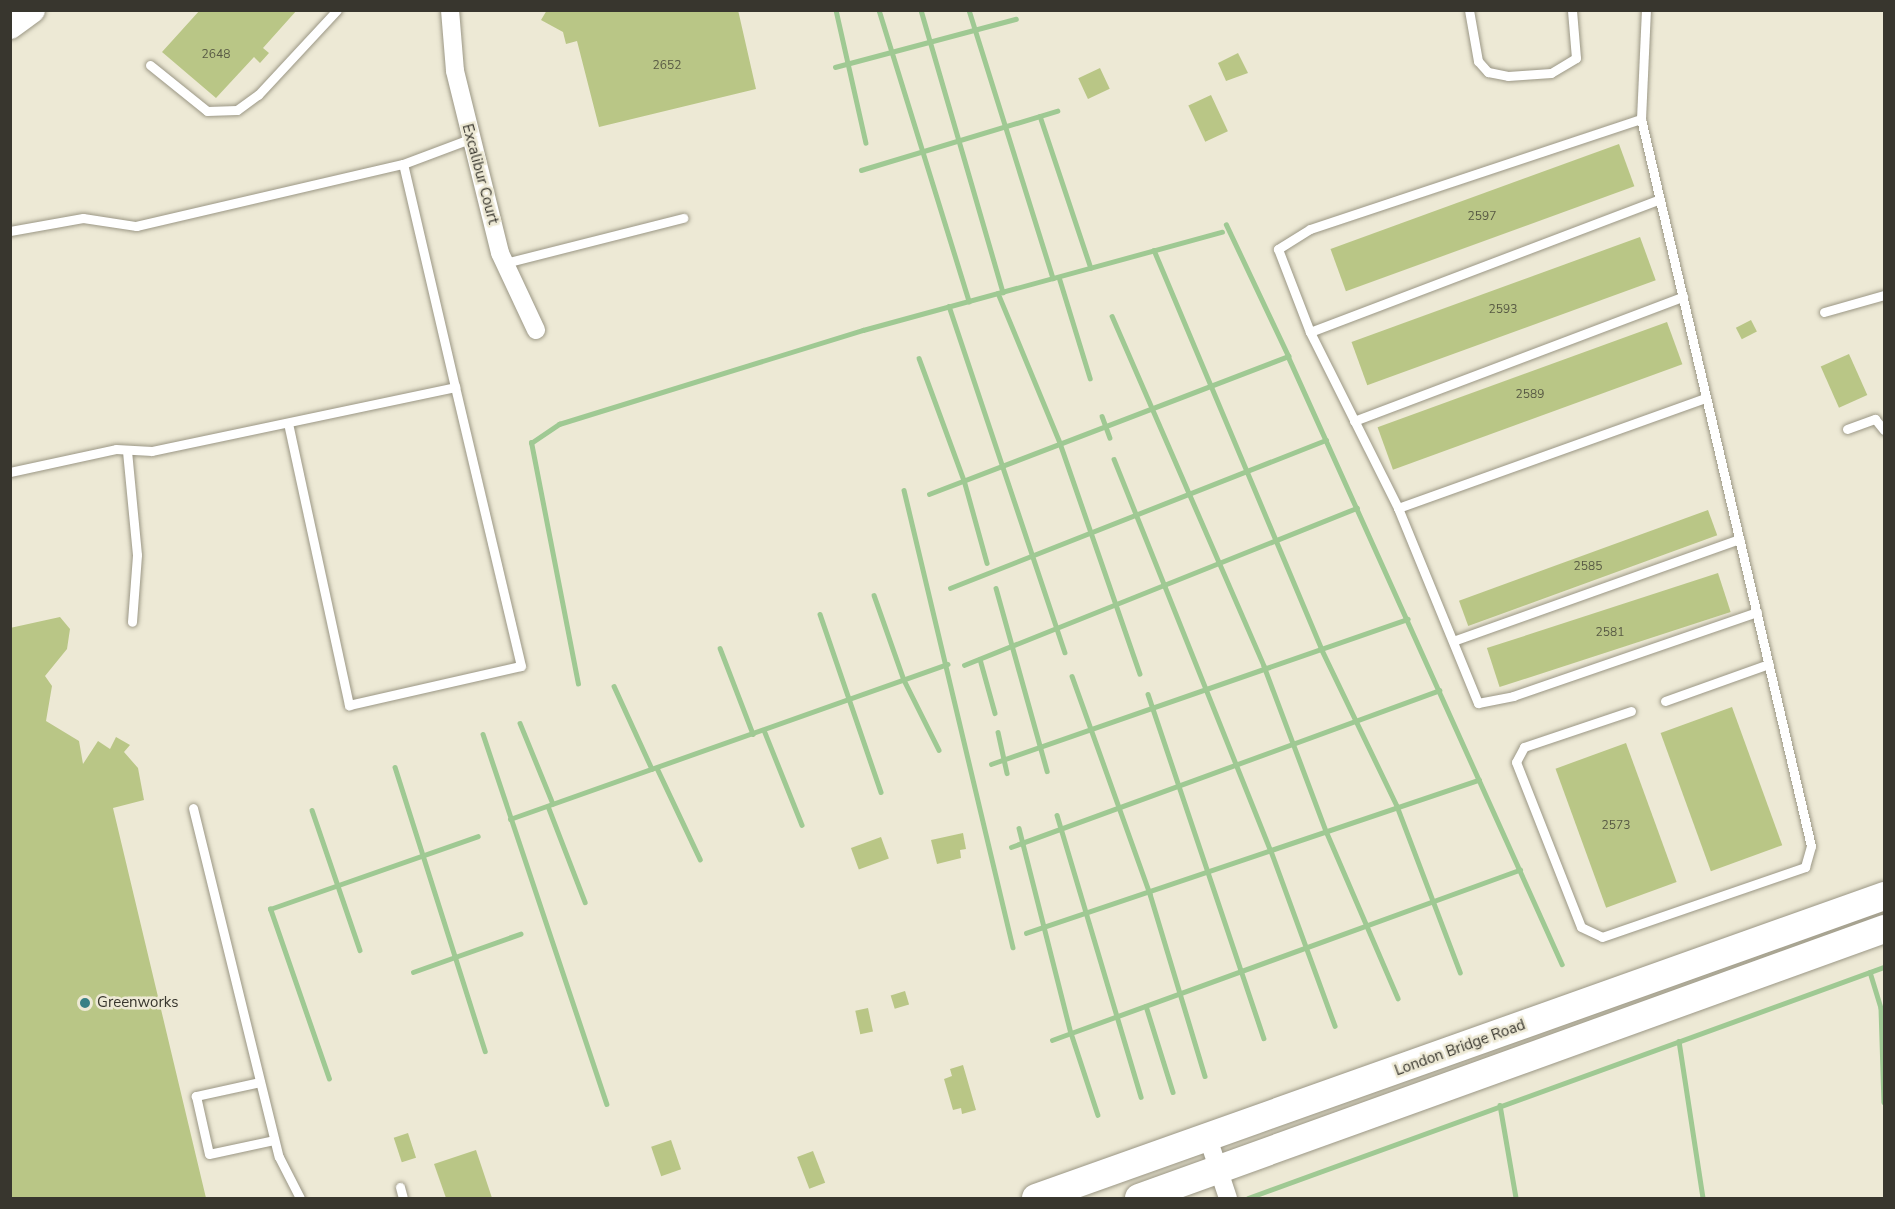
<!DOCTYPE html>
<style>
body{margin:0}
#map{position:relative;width:1895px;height:1209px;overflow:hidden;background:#ede9d5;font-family:"Nunito Sans",sans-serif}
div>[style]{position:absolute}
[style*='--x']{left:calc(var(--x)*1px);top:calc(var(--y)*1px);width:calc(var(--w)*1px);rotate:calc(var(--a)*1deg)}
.stream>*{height:4.5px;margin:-2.25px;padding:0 2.25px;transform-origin:2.25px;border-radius:2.25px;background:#9fc993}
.building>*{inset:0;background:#b9c686;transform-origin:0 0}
.roads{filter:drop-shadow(0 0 2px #9b9785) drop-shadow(0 0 2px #9b9785)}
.service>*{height:9px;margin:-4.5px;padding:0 4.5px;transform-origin:4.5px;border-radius:4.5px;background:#fff}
.minor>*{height:18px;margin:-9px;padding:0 9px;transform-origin:9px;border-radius:9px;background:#fff}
.secondary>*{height:26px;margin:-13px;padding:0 13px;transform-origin:13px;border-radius:13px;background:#fff}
.primary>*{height:28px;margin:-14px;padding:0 14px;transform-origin:14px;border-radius:14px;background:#fff}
.dots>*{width:16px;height:16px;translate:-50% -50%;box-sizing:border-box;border:3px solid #ede9d5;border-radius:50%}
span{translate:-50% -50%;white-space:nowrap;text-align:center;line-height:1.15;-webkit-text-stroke:5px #ede9d5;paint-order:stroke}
.number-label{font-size:12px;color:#585a44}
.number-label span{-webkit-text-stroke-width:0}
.street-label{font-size:15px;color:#38362e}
.poi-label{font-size:15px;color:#38362e}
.left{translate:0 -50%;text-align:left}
.frame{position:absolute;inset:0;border:12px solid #38362e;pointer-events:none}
</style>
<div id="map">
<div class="stream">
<div style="--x:836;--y:10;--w:136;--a:77.3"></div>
<div style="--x:879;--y:10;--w:305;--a:72.8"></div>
<div style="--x:921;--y:10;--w:294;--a:73.8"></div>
<div style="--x:969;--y:10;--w:281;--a:72.6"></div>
<div style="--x:835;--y:67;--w:187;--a:-14.9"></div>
<div style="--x:1040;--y:116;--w:160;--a:71.5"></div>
<div style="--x:861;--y:170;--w:205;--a:-16.8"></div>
<div style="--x:1154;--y:250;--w:432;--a:67.2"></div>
<div style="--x:1321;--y:648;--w:175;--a:64.3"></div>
<div style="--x:1397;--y:806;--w:178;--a:69.2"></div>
<div style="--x:1059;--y:277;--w:106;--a:72.9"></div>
<div style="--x:998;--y:293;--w:162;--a:67.5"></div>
<div style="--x:1060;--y:443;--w:244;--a:70.9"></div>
<div style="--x:949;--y:306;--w:365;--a:71.5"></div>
<div style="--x:1112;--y:316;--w:382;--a:66.5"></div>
<div style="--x:1264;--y:666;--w:176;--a:69.4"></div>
<div style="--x:1326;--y:831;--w:182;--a:66.7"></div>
<div style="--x:1288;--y:356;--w:667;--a:65.74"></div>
<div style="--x:919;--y:358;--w:130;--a:69.8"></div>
<div style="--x:964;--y:480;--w:86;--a:74.5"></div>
<div style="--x:1102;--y:416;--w:23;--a:70"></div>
<div style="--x:1114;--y:459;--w:422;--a:68.2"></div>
<div style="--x:1271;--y:851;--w:186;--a:69.9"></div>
<div style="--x:904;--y:490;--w:470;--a:76.6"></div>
<div style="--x:929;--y:494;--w:385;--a:-21"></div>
<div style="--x:1288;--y:356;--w:145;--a:-115.3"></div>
<div style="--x:950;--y:588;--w:404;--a:-21.5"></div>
<div style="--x:996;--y:588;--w:190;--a:74.4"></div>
<div style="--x:874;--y:595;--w:90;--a:70.6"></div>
<div style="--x:904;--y:680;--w:78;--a:63.4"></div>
<div style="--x:820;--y:614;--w:188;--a:71.1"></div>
<div style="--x:720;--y:648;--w:92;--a:69"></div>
<div style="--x:980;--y:659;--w:56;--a:74.5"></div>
<div style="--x:964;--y:665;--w:423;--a:-21.8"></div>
<div style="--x:1072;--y:676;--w:232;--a:70.3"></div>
<div style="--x:1150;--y:894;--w:190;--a:73.2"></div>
<div style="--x:578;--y:684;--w:246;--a:-101"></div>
<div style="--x:531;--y:443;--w:34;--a:-34"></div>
<div style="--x:559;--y:424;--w:318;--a:-17.2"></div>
<div style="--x:863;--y:330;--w:372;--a:-15.3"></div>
<div style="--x:614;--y:686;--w:91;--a:65.4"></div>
<div style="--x:1148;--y:694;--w:363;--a:71.4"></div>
<div style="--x:520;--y:723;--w:87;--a:67.8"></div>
<div style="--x:764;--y:730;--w:102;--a:68.2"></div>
<div style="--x:998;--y:732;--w:42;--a:77.6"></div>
<div style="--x:483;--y:734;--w:390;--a:71.5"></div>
<div style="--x:991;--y:764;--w:441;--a:-19.2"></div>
<div style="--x:395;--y:767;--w:298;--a:72.4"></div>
<div style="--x:657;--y:768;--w:101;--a:64.7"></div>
<div style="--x:548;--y:806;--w:103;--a:68.9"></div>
<div style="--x:312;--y:810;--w:148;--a:71.1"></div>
<div style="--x:1057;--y:815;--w:294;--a:73.4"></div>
<div style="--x:510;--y:819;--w:464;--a:-19.5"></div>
<div style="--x:1019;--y:828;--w:211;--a:75.8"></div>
<div style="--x:1071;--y:1033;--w:86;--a:71.8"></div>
<div style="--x:1011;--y:847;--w:456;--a:-20.1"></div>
<div style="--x:1026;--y:933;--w:478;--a:-18.7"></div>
<div style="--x:413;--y:972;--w:114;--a:-19.6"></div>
<div style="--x:1870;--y:972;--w:38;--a:73"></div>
<div style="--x:1881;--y:1008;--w:94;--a:88.2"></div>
<div style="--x:1146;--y:1006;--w:90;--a:72.6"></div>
<div style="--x:1052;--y:1040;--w:498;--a:-20"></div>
<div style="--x:1679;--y:1041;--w:159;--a:81.3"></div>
<div style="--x:329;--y:1079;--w:180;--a:-109.1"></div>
<div style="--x:270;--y:909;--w:220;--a:-19.3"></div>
<div style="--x:1500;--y:1105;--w:94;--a:80.2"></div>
<div style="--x:1248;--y:1198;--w:677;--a:-19.96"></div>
</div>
<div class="building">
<div style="clip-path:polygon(200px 10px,297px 10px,263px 48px,269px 53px,260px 63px,254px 57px,216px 98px,162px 52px)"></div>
<div style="clip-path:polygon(547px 10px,738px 10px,756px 89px,599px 127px,577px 41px,566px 44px,563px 32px,541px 20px)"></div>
<div style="clip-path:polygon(1238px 53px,1248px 73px,1226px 81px,1218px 63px)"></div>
<div style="left:1100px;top:68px;width:23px;height:24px;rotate:65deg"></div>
<div style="left:1211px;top:95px;width:40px;height:25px;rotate:65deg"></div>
<div style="left:1619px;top:144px;width:45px;height:307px;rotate:70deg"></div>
<div style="left:1640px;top:237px;width:46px;height:307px;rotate:70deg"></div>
<div style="left:1751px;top:320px;width:13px;height:17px;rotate:63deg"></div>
<div style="left:1667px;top:322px;width:45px;height:308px;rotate:70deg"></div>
<div style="left:1849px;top:354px;width:45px;height:31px;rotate:66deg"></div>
<div style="left:1708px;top:510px;width:27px;height:265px;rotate:70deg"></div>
<div style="left:1718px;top:573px;width:41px;height:243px;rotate:72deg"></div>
<div style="clip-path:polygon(60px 617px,70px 629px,67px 649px,45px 676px,52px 686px,46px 721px,79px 741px,83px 764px,98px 741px,110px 749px,116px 737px,130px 745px,124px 752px,138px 768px,144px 800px,113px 808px,206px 1198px,10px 1198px,10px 628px)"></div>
<div style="left:1732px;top:707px;width:147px;height:76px;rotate:70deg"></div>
<div style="left:1626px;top:743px;width:148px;height:75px;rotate:70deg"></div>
<div style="clip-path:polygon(963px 833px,966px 849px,960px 850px,961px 858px,937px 864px,931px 840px)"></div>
<div style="left:881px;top:837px;width:23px;height:32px;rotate:70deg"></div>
<div style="left:905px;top:991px;width:14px;height:15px;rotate:73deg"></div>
<div style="left:868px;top:1008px;width:24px;height:13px;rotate:78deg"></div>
<div style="clip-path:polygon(963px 1065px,976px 1110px,962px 1114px,961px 1108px,953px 1110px,944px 1079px,952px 1076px,950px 1069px)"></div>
<div style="left:408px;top:1133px;width:26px;height:15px;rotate:72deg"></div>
<div style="left:671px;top:1140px;width:31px;height:21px;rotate:71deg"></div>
<div style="clip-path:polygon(476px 1150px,492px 1198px,446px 1198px,434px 1164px)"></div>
<div style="left:813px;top:1151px;width:34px;height:17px;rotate:69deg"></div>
</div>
<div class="roads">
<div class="service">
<div style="--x:1469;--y:10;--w:52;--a:80"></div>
<div style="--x:1478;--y:61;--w:15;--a:48"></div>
<div style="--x:1488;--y:72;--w:20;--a:11"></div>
<div style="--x:1508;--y:76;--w:43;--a:-4"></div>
<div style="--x:1551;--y:73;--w:29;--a:-31"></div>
<div style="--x:1576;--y:58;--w:48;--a:-94.8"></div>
<div style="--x:150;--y:65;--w:73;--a:38.9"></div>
<div style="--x:207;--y:111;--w:30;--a:-2"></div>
<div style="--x:237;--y:110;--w:26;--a:-36"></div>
<div style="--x:258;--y:95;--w:116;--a:-47.1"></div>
<div style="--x:1641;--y:119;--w:349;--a:161.6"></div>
<div style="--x:1310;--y:229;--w:38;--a:148"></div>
<div style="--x:1278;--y:249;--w:89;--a:68.9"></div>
<div style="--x:1310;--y:332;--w:197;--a:63.4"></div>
<div style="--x:1398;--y:508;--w:211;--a:67.7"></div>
<div style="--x:1478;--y:703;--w:36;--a:-11"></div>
<div style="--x:1513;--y:696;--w:258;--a:-19"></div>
<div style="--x:10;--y:231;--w:74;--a:-10.1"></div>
<div style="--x:83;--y:218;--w:54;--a:8.6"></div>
<div style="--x:136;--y:226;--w:274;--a:-13.1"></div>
<div style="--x:505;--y:263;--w:184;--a:-14.2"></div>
<div style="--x:1824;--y:312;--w:62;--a:-15.8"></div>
<div style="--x:1310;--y:332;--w:374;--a:-20.8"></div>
<div style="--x:1354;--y:421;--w:352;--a:-20.7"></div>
<div style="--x:288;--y:423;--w:289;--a:77.8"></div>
<div style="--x:349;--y:705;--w:176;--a:-12.8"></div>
<div style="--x:521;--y:666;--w:287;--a:-103.3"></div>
<div style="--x:1847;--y:429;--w:30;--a:-20"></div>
<div style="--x:1875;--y:419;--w:14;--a:51"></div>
<div style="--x:127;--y:451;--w:104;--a:84.5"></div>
<div style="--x:137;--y:555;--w:67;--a:94.3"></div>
<div style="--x:10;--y:472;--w:108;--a:-12.2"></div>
<div style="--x:116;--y:449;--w:36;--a:3"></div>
<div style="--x:152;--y:451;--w:310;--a:-11.9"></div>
<div style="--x:455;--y:387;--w:229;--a:-103.1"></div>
<div style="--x:403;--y:164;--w:74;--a:-20.6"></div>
<div style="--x:1398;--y:508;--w:327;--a:-19.7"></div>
<div style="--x:1453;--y:641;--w:304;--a:-19.6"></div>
<div style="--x:1665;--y:701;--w:110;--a:-19.6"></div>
<div style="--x:1631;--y:711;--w:113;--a:161.4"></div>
<div style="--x:1524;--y:747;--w:17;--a:118"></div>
<div style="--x:1516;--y:762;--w:177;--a:68.5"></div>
<div style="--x:1581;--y:927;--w:23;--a:25"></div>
<div style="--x:1602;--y:937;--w:215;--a:-19"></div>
<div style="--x:1805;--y:867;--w:22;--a:-74"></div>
<div style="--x:1811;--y:846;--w:747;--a:-103.16"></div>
<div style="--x:1641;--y:119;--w:109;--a:-87.4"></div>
<div style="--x:193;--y:808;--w:359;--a:76.2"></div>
<div style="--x:279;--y:1157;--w:46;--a:62.9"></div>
<div style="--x:260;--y:1082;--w:66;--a:167.7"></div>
<div style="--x:196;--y:1096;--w:59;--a:77.4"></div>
<div style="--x:209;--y:1154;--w:66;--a:-12.2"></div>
<div style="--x:400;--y:1187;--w:11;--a:75"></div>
</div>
<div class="minor">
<div style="--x:450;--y:10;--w:61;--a:85.3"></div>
<div style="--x:455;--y:71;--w:187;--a:76.1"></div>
<div style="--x:500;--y:253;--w:85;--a:64.9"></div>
<div style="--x:1208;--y:1138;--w:63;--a:71.6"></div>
</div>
<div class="secondary">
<div style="--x:10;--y:26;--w:27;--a:-36"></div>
</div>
<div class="primary">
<div style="--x:1036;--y:1198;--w:900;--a:-19.6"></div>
<div style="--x:1139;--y:1198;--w:792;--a:-19.85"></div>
</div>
</div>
<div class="dots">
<div style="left:85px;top:1003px;background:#388085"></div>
</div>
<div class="number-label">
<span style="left:216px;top:55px">2648</span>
<span style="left:667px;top:66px">2652</span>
<span style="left:1482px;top:217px">2597</span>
<span style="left:1503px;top:310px">2593</span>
<span style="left:1530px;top:395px">2589</span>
<span style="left:1588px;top:567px">2585</span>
<span style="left:1610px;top:633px">2581</span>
<span style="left:1616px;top:826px">2573</span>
</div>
<div class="street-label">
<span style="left:480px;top:174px;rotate:75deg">Excalibur Court</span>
<span style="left:1460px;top:1048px;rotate:-20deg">London Bridge Road</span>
</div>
<div class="poi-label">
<span class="left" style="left:97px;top:1003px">Greenworks</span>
</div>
<div class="frame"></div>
</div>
